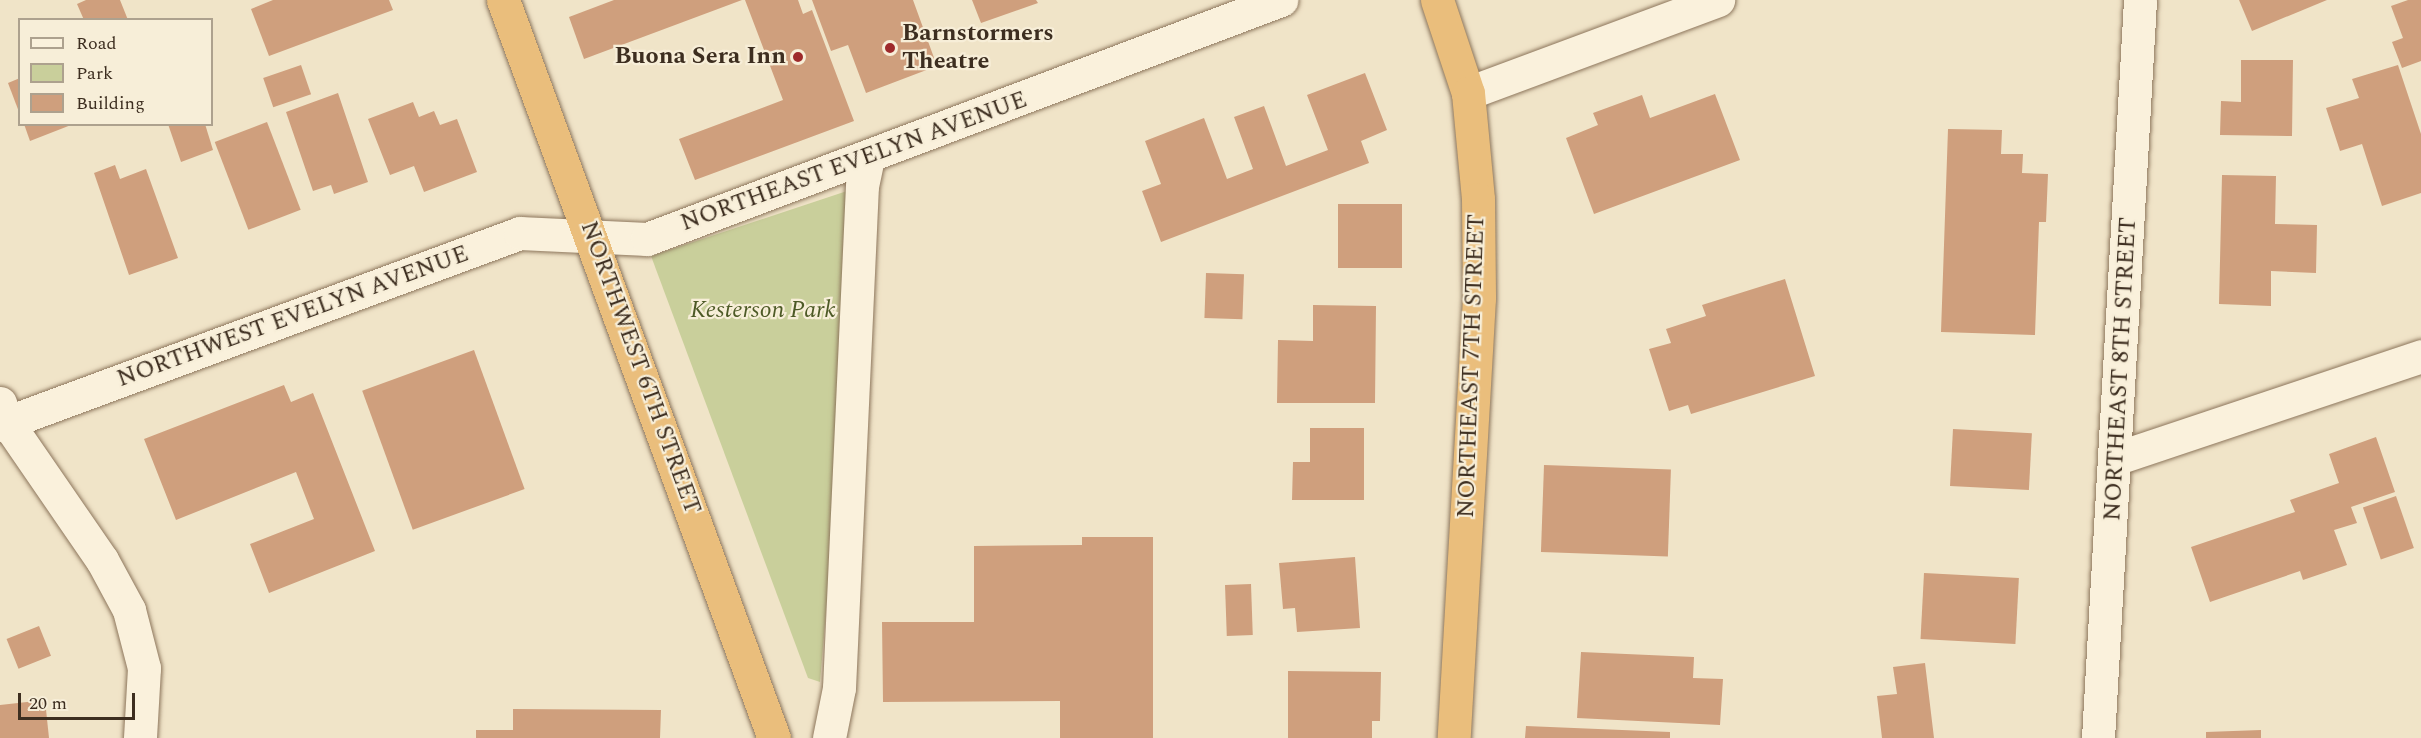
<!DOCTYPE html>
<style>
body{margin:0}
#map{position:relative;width:2421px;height:738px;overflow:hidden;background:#f0e4c8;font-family:Spectral,serif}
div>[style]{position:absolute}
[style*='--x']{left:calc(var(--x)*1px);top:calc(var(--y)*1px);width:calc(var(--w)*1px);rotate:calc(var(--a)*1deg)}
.green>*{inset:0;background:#c9cf9b}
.building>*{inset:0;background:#cf9f7d;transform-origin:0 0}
.roads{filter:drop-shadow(0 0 2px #8d765c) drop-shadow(0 0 2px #8d765c)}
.minor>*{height:33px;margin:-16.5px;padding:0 16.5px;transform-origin:16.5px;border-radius:16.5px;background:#faf1dc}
.tertiary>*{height:33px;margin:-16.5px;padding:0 16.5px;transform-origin:16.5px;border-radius:16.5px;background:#faf1dc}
.trunk>*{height:33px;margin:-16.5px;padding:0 16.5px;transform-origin:16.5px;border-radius:16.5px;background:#eabe7c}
.dots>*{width:16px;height:16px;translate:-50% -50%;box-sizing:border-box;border:3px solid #f7eed8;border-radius:50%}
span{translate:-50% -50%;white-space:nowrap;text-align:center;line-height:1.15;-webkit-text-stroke:4.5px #f7eed8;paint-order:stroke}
.poi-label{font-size:24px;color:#3d2e20;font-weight:700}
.left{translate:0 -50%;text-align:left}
.right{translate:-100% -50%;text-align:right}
.street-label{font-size:24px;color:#3d2e20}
.park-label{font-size:24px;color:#4d5a26;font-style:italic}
.legend{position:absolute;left:18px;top:18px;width:195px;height:108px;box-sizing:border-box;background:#f7eed8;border:2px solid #ada18e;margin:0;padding:8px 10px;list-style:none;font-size:18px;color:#3d2e20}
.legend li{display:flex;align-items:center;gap:12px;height:30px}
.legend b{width:30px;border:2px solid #ada18e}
.scale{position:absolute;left:18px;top:693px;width:117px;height:27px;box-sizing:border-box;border:3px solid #3d2e20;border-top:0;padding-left:8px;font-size:18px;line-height:21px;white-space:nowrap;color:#3d2e20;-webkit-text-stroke:4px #f7eed8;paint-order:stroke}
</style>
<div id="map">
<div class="green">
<div style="clip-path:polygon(862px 186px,820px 682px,808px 678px,651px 256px)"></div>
</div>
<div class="building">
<div style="clip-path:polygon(86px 0,120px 0,128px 20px,84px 20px,77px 4px)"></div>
<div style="clip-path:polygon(273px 0,389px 0,393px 10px,269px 56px,251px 9px)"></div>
<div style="clip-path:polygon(614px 0,742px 0,584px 59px,569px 17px)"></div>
<div style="clip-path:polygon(745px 0,798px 0,803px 14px,812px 10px,854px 121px,695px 180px,679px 139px,783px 100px)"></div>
<div style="clip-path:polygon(812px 0,913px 0,937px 66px,866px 93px,848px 45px,831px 51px)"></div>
<div style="clip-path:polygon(972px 0,1036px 0,1038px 3px,981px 23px)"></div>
<div style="clip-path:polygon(2239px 0,2327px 0,2252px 31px)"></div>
<div style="clip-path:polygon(2408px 0,2421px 0,2421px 61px,2402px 68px,2392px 42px,2403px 38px,2391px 6px)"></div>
<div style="clip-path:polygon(2241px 60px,2293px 60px,2292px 136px,2220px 135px,2221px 101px,2241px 102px)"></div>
<div style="left:301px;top:65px;width:31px;height:40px;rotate:71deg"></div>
<div style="clip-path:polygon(2398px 65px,2421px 134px,2421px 193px,2382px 206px,2362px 144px,2340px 151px,2326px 108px,2359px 98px,2352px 79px)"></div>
<div style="clip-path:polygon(1365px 73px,1387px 130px,1361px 141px,1369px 163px,1161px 242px,1142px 191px,1161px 184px,1145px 141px,1204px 118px,1227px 179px,1253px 169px,1234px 117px,1264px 106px,1286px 166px,1328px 150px,1307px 95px)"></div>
<div style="clip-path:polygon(20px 78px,20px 112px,19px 112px,8px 83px)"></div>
<div style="clip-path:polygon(338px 93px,368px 182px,334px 194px,331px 185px,313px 191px,286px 112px)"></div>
<div style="clip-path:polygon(1715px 94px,1740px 160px,1594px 214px,1566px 138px,1598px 125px,1593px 113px,1642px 95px,1650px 118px)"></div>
<div style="clip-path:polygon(413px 102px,419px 117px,434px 111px,440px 125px,457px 119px,477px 172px,424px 192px,414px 166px,390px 175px,368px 119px)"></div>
<div style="left:267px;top:122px;width:94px;height:56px;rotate:69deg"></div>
<div style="clip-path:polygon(24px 124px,71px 124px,71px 125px,30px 141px)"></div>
<div style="clip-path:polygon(168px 124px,205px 124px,213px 150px,181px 162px)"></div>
<div style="clip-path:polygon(1948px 129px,2002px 130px,2001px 154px,2023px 154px,2022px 173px,2048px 174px,2046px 222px,2039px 222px,2035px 335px,1941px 332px)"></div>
<div style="clip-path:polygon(115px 165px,120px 179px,146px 169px,178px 258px,129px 275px,94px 173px)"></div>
<div style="clip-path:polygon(2222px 175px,2276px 176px,2275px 224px,2317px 225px,2316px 273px,2271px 271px,2271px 306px,2219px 304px)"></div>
<div style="left:1402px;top:204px;width:64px;height:64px;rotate:90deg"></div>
<div style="left:1206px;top:273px;width:38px;height:45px;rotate:2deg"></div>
<div style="clip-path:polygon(1785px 279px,1815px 376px,1691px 414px,1688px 405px,1669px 411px,1649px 349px,1671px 343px,1666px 329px,1706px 316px,1702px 305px)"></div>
<div style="clip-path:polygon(1313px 305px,1376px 306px,1375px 403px,1277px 403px,1278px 340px,1313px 341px)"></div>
<div style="left:474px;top:350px;width:148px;height:119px;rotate:70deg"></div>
<div style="clip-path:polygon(284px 385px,291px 402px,313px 393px,375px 551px,269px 593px,250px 544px,314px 519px,296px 472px,176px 520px,144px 439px)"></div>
<div style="clip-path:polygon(1310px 428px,1364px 428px,1364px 500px,1292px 500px,1293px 462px,1310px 462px)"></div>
<div style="left:1953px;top:429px;width:79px;height:57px;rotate:3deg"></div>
<div style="clip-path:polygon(2376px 437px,2395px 492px,2351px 507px,2357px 523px,2334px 530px,2347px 565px,2303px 580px,2300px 571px,2210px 602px,2191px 547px,2295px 512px,2290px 500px,2339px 483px,2329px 454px)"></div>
<div style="left:1544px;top:465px;width:127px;height:87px;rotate:2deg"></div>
<div style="left:2396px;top:496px;width:55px;height:35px;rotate:71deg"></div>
<div style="clip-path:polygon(1082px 537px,1153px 537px,1153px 738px,1060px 738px,1060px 701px,883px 702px,882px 622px,974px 622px,974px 546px,1082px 545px)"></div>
<div style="clip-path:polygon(1355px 557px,1360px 628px,1297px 632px,1295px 608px,1283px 609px,1279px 563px)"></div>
<div style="left:1924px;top:573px;width:95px;height:66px;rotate:3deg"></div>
<div style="left:1251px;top:584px;width:51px;height:26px;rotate:88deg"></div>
<div style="left:39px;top:626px;width:32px;height:35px;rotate:68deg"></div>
<div style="clip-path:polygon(1581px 652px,1694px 657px,1693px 678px,1723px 679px,1720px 725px,1577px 718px)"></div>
<div style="clip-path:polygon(1925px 663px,1934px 738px,1882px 738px,1877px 696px,1897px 694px,1893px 667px)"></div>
<div style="clip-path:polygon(1288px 671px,1381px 672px,1380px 721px,1372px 721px,1372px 738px,1288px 738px)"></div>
<div style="clip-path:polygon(45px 700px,49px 738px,0 738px,0 705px)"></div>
<div style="clip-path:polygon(513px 709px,661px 710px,660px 738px,476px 738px,476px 730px,513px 730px)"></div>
<div style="clip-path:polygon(1526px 726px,1670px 732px,1670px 738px,1525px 738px)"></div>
<div style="clip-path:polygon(2261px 730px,2261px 738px,2206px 738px,2206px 732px)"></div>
</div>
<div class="roads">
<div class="minor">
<div style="--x:1468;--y:93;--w:267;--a:-20.4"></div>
<div style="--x:0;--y:403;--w:20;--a:70"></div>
<div style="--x:7;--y:422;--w:168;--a:55.5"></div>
<div style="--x:102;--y:560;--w:57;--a:61.6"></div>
<div style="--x:129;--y:610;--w:60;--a:75.5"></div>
<div style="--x:144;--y:668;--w:70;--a:93.3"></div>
<div style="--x:2117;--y:458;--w:321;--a:-18.5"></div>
<div style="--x:829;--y:738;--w:51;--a:-78.7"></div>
<div style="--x:839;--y:688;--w:503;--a:-87.38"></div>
<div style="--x:862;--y:186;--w:29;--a:-78"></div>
<div style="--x:2098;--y:738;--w:739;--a:-86.74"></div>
</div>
<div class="tertiary">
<div style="--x:0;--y:425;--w:554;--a:-20.27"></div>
<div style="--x:520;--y:233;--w:127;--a:2.7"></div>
<div style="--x:647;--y:239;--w:678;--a:-20.66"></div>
</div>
<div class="trunk">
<div style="--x:503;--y:0;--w:786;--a:69.84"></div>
<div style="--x:1437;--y:0;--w:98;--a:71.6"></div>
<div style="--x:1468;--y:93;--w:106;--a:84.6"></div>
<div style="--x:1478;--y:199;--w:99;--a:89.4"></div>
<div style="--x:1479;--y:298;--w:441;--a:93.3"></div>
</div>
</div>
<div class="dots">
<div style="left:890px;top:48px;background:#9e2a2b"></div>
<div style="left:798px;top:57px;background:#9e2a2b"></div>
</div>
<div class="poi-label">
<span class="left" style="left:902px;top:48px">Barnstormers<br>Theatre</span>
<span class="right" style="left:786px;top:57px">Buona Sera Inn</span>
</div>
<div class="street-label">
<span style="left:854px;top:162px;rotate:-20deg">NORTHEAST EVELYN AVENUE</span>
<span style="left:293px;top:317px;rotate:-20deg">NORTHWEST EVELYN AVENUE</span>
<span style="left:1472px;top:366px;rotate:-88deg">NORTHEAST 7TH STREET</span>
<span style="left:640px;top:368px;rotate:70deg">NORTHWEST 6TH STREET</span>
<span style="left:2121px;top:369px;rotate:-87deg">NORTHEAST 8TH STREET</span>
</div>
<div class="park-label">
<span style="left:763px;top:311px">Kesterson Park</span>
</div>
<ul class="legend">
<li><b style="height:8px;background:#faf1dc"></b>Road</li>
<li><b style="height:16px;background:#c9cf9b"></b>Park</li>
<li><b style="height:16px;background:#cf9f7d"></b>Building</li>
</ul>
<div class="scale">20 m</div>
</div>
